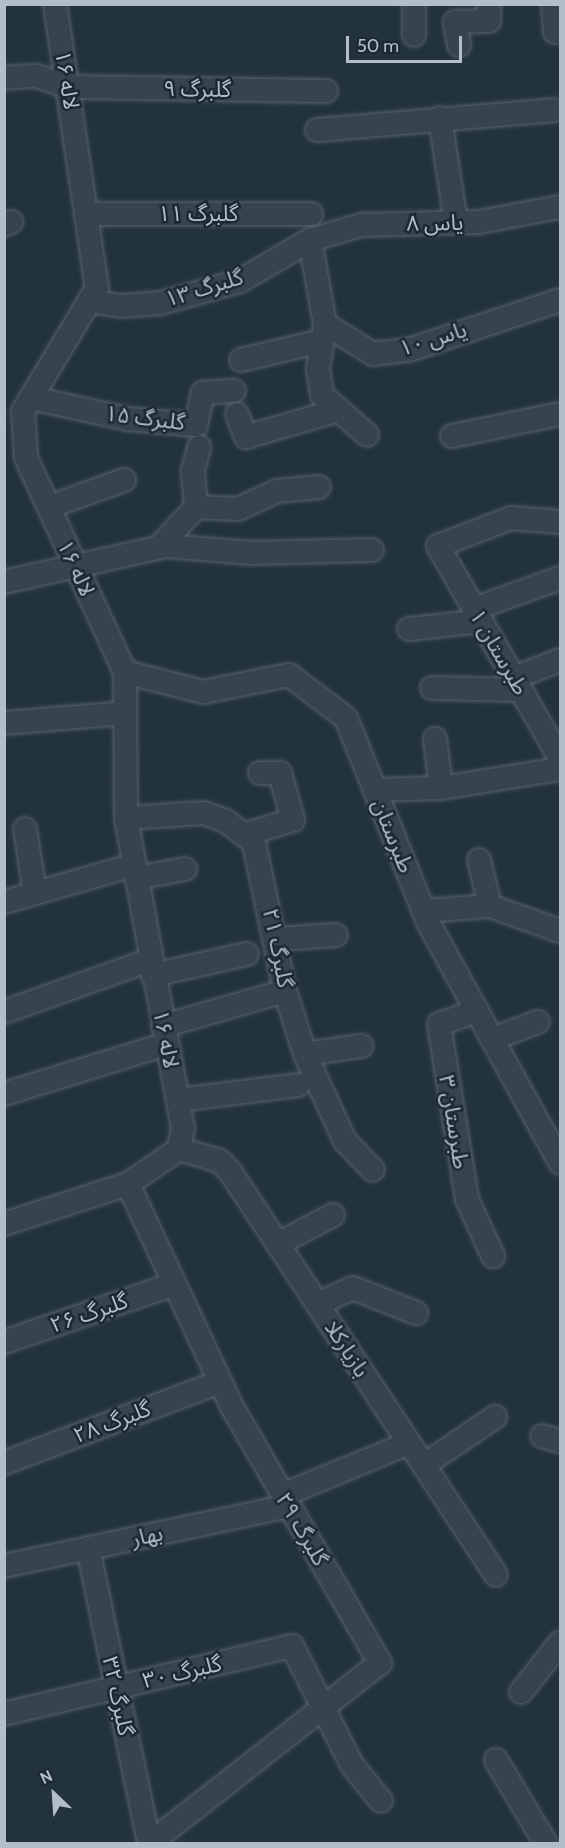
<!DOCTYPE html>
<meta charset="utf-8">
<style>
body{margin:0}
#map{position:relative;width:565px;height:1848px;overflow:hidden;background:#23333d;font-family:Cabin,"Noto Sans Arabic",sans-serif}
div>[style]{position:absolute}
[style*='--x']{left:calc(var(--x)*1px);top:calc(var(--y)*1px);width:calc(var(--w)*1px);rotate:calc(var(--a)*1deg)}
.roads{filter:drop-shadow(0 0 2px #55626b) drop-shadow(0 0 2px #55626b)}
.minor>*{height:22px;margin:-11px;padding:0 11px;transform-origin:11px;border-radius:11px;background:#37444d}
span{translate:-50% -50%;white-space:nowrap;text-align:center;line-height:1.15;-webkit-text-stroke:5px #1c2932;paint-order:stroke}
.street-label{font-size:22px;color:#b3bfc8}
.frame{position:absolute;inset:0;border:6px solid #b3bfc8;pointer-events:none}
.north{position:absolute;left:24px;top:1764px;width:60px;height:60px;-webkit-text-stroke:4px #1c2932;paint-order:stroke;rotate:335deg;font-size:16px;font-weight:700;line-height:24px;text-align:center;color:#b3bfc8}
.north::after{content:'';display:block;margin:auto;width:21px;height:27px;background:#b3bfc8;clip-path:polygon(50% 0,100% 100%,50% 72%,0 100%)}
.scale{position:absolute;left:346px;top:36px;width:116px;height:27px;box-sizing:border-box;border:3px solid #b3bfc8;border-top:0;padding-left:8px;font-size:18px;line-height:21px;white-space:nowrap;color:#b3bfc8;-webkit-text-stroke:4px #1c2932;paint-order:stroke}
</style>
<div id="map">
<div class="roads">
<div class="minor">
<div style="--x:55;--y:4;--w:287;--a:81.6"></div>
<div style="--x:97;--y:288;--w:144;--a:121"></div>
<div style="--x:23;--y:411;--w:47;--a:86.3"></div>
<div style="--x:26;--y:458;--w:236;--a:65.2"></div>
<div style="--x:125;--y:672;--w:146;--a:89.6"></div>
<div style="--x:126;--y:818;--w:315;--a:79.6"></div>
<div style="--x:183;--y:1128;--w:21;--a:101"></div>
<div style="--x:179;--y:1149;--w:62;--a:145.5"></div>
<div style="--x:128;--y:1184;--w:244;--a:65"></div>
<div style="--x:231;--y:1405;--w:298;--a:60"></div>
<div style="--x:380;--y:1663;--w:293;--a:141.9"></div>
<div style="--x:414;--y:4;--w:31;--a:90"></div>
<div style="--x:553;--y:4;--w:28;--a:86"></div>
<div style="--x:459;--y:45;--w:23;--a:-100"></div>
<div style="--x:455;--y:22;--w:34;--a:-2"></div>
<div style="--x:489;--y:21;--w:17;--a:-90"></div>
<div style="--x:4;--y:78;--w:32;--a:-4"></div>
<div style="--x:36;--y:76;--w:35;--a:18"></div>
<div style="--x:69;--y:87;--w:257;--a:0.9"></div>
<div style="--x:440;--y:118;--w:105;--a:81.3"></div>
<div style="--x:317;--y:130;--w:237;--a:-4.8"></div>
<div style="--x:86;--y:214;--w:225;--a:0"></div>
<div style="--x:4;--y:225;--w:8;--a:-23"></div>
<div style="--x:310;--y:240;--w:85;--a:79.9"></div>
<div style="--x:325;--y:324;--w:57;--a:32"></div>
<div style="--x:373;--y:354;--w:39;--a:-7"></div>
<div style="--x:412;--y:349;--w:156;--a:-18.3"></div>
<div style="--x:89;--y:301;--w:32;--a:9"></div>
<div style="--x:121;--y:306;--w:40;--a:-4.3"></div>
<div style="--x:161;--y:303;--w:82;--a:-15.6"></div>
<div style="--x:240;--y:281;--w:81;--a:-30.4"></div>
<div style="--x:310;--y:240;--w:53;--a:-16.4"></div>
<div style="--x:361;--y:225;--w:118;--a:-1.5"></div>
<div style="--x:479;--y:222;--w:82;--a:-10.5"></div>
<div style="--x:325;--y:324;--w:46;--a:98.8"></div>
<div style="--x:318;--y:369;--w:26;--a:81"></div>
<div style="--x:322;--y:395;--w:60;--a:41.6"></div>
<div style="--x:241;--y:360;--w:83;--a:-13.2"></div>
<div style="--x:31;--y:398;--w:99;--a:12.2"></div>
<div style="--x:128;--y:419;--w:68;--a:5"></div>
<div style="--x:196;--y:425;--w:33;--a:-78"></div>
<div style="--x:203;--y:393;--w:31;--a:-4"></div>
<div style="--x:237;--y:414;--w:25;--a:69"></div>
<div style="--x:246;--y:437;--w:97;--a:-16.2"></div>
<div style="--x:452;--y:436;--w:110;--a:-11.5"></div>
<div style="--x:49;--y:507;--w:80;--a:-19.8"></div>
<div style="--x:196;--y:507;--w:42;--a:2.7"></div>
<div style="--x:238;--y:509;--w:43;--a:-24.8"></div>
<div style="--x:277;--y:491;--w:42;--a:-5.4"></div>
<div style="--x:560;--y:522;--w:49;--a:-175.3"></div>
<div style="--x:511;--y:518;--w:78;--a:159"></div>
<div style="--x:438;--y:546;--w:245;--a:60.1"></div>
<div style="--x:159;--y:547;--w:54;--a:-47.2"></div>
<div style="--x:196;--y:507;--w:37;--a:-95"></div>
<div style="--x:193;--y:470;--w:24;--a:-75"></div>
<div style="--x:4;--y:582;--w:166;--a:-12.5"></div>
<div style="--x:166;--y:546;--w:85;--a:4.7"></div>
<div style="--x:251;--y:553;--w:121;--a:-1.4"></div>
<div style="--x:474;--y:609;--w:91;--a:-19.8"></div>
<div style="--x:409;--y:629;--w:72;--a:-6.3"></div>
<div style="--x:125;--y:672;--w:81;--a:14.4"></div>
<div style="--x:203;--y:692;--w:88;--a:-11.2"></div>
<div style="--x:289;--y:675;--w:71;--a:37"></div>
<div style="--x:346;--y:718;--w:222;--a:68.1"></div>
<div style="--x:429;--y:924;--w:272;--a:61.2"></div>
<div style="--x:514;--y:678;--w:49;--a:-21.4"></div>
<div style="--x:432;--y:688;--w:89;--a:1.3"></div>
<div style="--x:4;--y:723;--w:121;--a:-4.7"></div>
<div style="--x:435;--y:739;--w:49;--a:83"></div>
<div style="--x:375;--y:790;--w:66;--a:-1.7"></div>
<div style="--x:441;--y:788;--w:121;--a:-9.1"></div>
<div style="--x:126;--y:818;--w:78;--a:-3.7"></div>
<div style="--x:204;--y:813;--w:23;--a:20"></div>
<div style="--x:226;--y:821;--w:36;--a:38"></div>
<div style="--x:254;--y:843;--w:151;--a:78.2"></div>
<div style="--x:285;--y:991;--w:66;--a:72.4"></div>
<div style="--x:305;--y:1054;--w:96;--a:65.3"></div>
<div style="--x:345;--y:1141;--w:40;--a:46"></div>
<div style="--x:25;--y:829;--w:65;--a:81.1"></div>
<div style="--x:246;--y:834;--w:49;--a:-16.6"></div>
<div style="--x:293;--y:820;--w:49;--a:-105.5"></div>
<div style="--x:280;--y:773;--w:20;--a:180"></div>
<div style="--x:479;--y:860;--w:47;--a:76.6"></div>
<div style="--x:136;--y:878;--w:50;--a:-10.4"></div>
<div style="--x:4;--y:902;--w:135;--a:-15.9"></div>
<div style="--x:424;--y:911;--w:66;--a:-4.3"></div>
<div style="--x:490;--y:906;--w:74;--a:19.7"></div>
<div style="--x:277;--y:939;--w:59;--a:-3.9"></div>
<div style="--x:153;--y:975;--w:96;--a:-12.6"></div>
<div style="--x:477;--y:1011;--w:40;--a:161.1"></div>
<div style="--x:439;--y:1024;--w:177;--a:80.9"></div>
<div style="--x:467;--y:1199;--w:63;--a:65.5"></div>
<div style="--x:4;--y:1012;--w:155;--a:-19.6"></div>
<div style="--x:163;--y:1026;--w:127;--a:-16"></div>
<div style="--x:492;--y:1039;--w:49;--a:-20.3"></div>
<div style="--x:305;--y:1054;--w:57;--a:-8.1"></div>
<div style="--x:4;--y:1094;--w:170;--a:-17.1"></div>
<div style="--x:178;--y:1100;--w:121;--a:-7.1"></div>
<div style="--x:179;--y:1149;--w:43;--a:16.3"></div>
<div style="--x:220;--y:1161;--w:16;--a:47"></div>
<div style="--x:231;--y:1173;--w:481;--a:56.6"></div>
<div style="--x:4;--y:1224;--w:130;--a:-17.9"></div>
<div style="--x:278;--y:1244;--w:62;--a:-27.8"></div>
<div style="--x:318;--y:1304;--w:38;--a:-25"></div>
<div style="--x:353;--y:1288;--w:68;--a:21.6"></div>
<div style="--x:4;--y:1342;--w:180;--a:-18.8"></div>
<div style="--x:542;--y:1436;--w:19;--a:16"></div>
<div style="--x:4;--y:1463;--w:231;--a:-20.6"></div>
<div style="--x:424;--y:1465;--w:86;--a:-34.1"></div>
<div style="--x:283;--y:1495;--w:136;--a:-22.4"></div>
<div style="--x:88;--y:1548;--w:301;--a:78.3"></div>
<div style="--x:4;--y:1566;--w:291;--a:-11.9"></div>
<div style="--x:521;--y:1692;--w:63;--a:-51.5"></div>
<div style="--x:4;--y:1714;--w:296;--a:-13.3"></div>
<div style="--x:292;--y:1646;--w:133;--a:63.2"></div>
<div style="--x:352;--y:1765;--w:46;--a:51.1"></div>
<div style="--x:496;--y:1760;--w:98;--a:59.2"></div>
</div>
</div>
<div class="street-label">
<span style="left:67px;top:80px;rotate:81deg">لاله ۱۶</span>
<span style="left:197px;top:89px;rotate:1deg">گلبرگ ۹</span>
<span style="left:198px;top:214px">گلبرگ ۱۱</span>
<span style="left:435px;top:223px;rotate:-1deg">یاس ۸</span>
<span style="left:204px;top:288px;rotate:-17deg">گلبرگ ۱۳</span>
<span style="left:433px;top:339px;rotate:-17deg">یاس ۱۰</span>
<span style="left:145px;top:418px;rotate:7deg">گلبرگ ۱۵</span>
<span style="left:76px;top:568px;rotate:65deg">لاله ۱۶</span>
<span style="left:499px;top:652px;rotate:60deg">طبرستان ۱</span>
<span style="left:393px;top:836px;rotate:68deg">طبرستان</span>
<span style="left:278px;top:948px;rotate:79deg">گلبرگ ۲۱</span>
<span style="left:166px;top:1039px;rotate:79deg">لاله ۱۶</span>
<span style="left:454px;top:1122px;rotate:81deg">طبرستان ۳</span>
<span style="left:89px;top:1313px;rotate:-19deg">گلبرگ ۲۶</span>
<span style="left:347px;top:1349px;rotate:57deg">بازیارکلا</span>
<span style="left:112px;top:1422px;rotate:-21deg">گلبرگ ۲۸</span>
<span style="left:302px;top:1529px;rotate:60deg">گلبرگ ۲۹</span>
<span style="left:147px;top:1536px;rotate:-12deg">بهار</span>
<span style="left:182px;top:1672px;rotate:-13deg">گلبرگ ۳۰</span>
<span style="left:118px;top:1696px;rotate:78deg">گلبرگ ۳۲</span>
</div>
<div class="frame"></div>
<div class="north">N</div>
<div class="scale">50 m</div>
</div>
